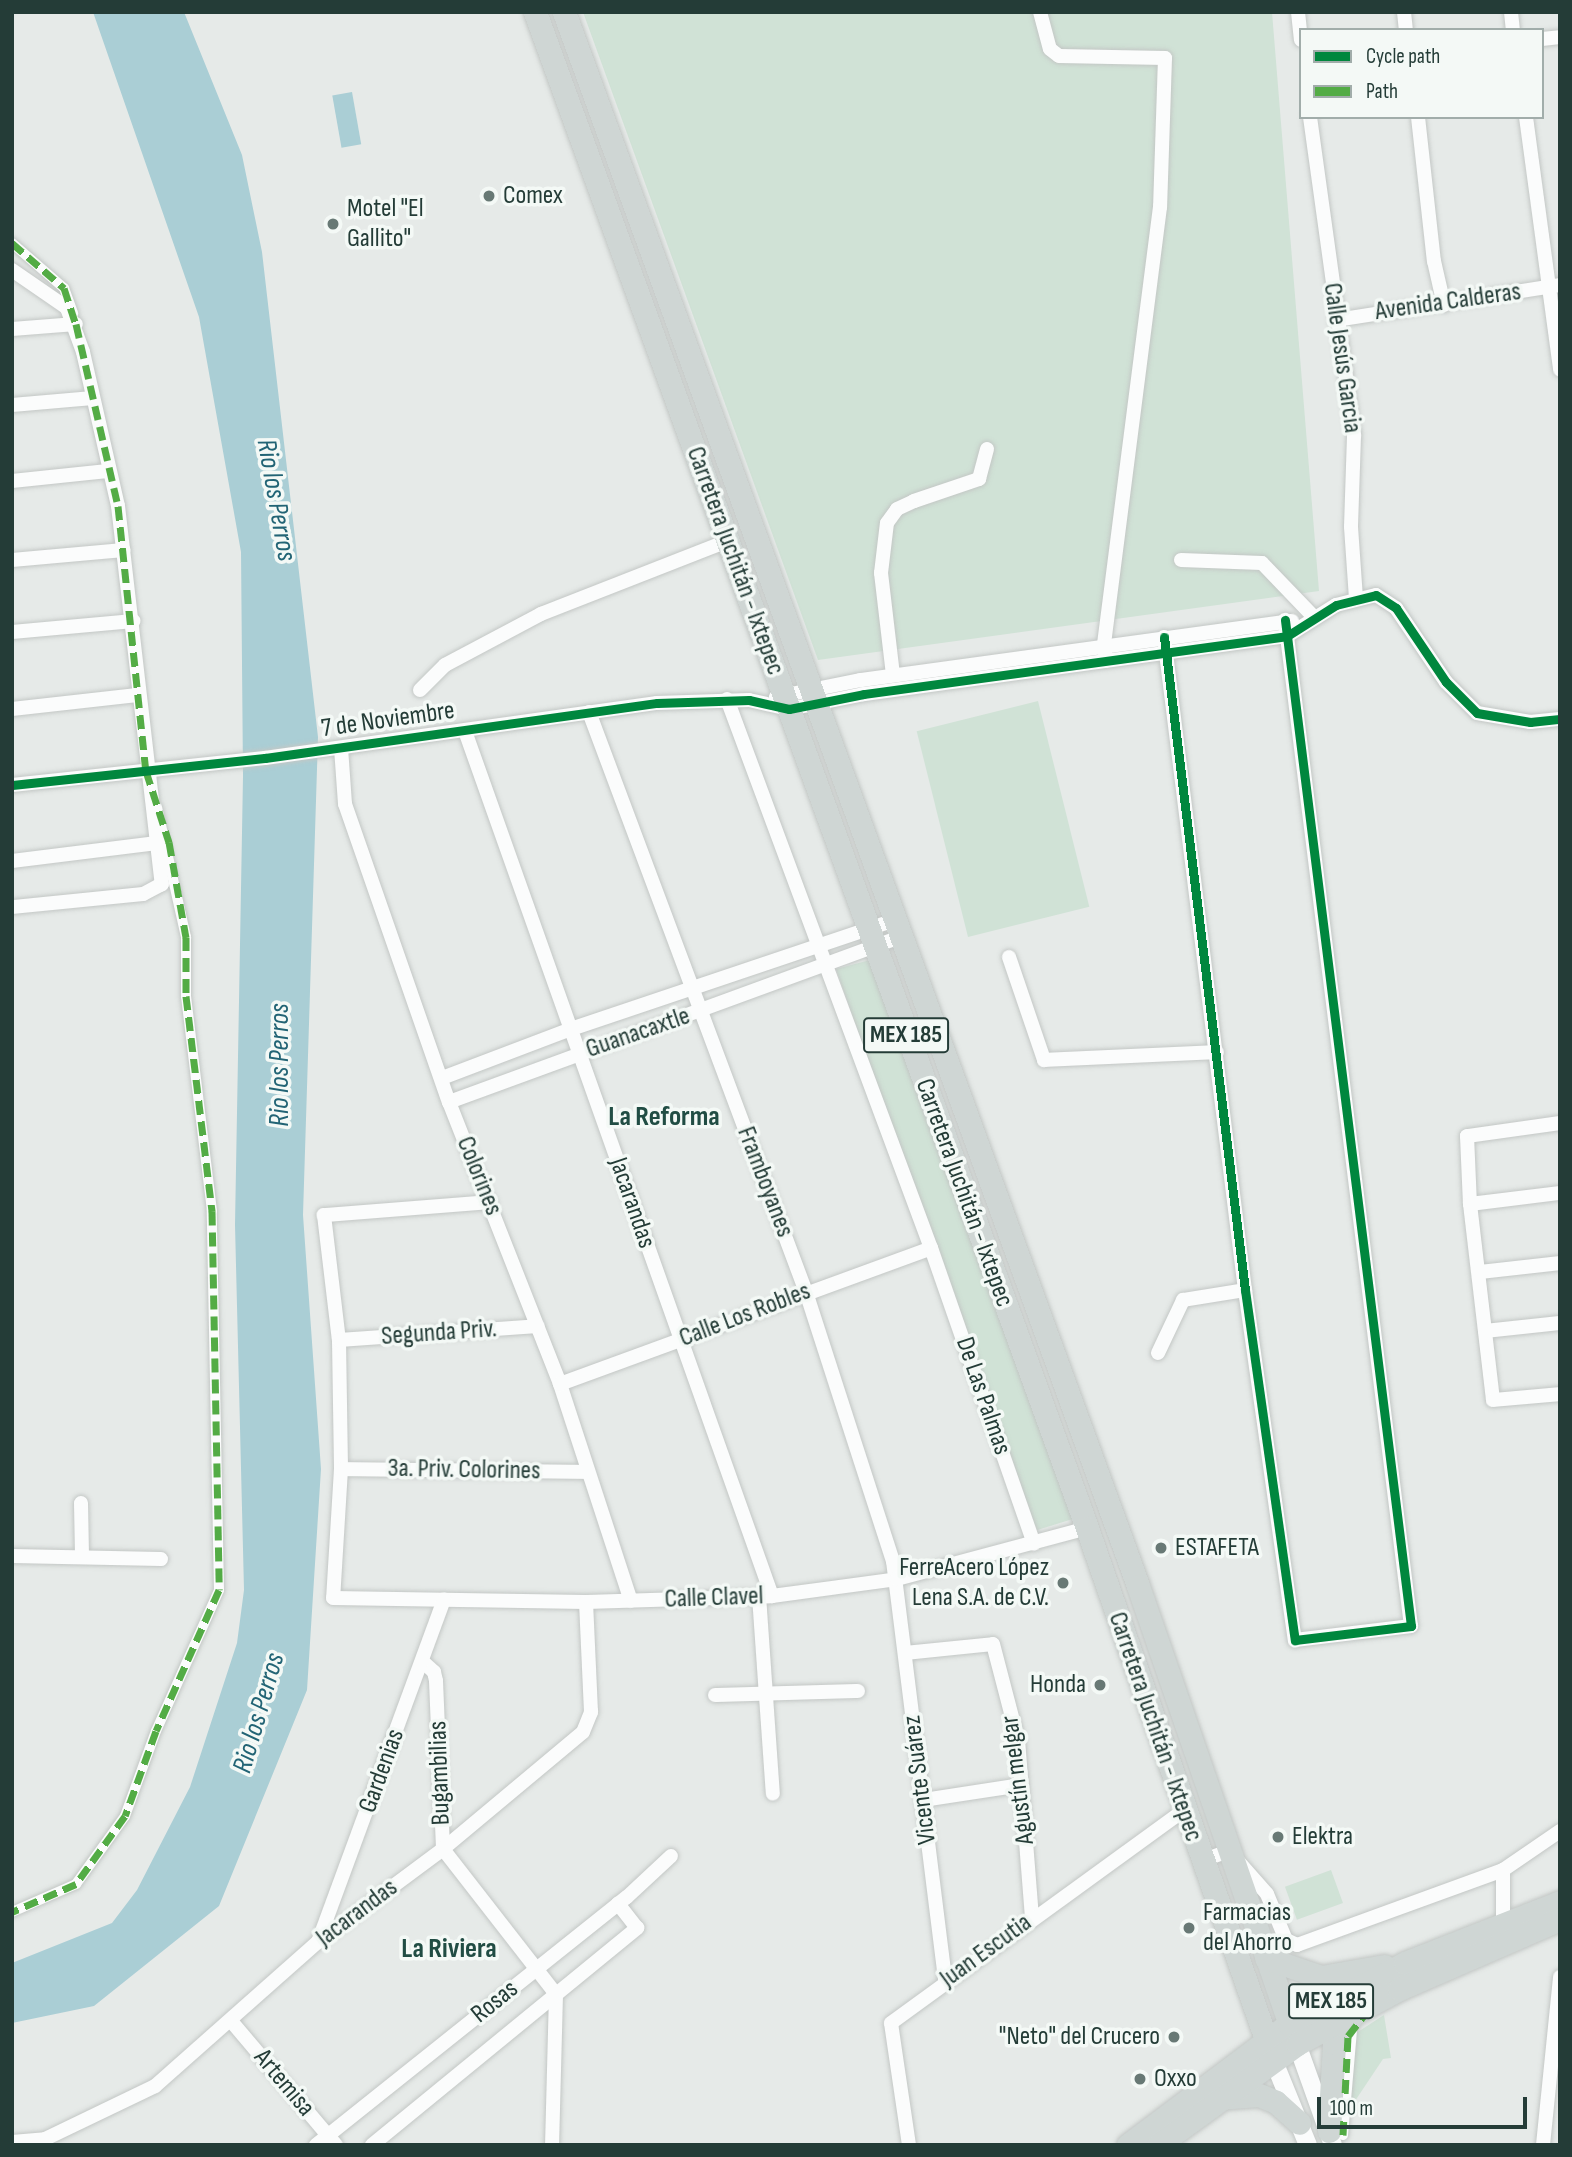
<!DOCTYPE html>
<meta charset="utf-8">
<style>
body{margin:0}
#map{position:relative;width:1572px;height:2157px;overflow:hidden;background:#e6eae8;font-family:"Sofia Sans Condensed",sans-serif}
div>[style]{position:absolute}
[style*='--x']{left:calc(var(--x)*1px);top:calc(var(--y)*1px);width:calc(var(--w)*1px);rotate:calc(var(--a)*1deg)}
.green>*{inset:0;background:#d0e2d6;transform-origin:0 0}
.water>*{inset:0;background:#aaced5;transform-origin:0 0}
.roads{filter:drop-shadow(0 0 2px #c3c7c5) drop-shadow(0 0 2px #c3c7c5)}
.pedestrian>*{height:10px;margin:-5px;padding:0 5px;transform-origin:5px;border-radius:5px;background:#fbfcfc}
.minor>*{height:14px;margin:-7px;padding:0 7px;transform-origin:7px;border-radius:7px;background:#fbfcfc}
.tertiary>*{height:18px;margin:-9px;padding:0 9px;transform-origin:9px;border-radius:9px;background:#fbfcfc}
.primary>*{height:23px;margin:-11.5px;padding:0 11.5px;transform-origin:11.5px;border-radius:11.5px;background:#cfd6d4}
.quiet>*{height:7px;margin-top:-3.5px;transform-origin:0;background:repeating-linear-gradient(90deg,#53ac45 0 14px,transparent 0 21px)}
.cycleway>*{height:9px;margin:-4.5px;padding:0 4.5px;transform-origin:4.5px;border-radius:4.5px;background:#00873e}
.dots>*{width:19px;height:19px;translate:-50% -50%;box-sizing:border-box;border:4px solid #f4f9f6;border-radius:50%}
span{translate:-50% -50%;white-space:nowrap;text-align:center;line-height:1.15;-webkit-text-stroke:7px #f4f9f6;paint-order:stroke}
.shield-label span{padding:2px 5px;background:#f4f9f6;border:2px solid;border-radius:5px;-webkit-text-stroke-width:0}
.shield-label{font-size:24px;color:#243c37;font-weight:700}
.poi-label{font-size:26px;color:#243c37}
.left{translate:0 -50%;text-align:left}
.right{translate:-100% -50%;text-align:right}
.street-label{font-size:26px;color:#243c37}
.water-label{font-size:28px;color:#226475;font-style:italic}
.neighbourhood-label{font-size:28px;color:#214d44;font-weight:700}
.frame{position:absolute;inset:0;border:14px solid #243c37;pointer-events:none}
.legend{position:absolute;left:1299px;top:28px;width:245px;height:91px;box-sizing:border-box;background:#f4f9f6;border:2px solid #a1adaa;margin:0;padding:9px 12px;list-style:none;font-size:21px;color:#243c37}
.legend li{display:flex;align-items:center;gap:14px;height:35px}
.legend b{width:35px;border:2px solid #a1adaa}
.scale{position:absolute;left:1317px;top:2097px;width:210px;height:32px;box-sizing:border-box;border:4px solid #243c37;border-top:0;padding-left:9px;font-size:21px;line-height:24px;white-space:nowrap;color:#243c37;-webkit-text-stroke:5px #f4f9f6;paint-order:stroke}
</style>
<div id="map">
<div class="green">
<div style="clip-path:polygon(583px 12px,1272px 12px,1319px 591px,818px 660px)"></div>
<div style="left:1038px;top:701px;width:212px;height:125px;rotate:76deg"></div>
<div style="clip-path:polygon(870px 960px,1076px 1518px,1034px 1531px,836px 969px)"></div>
<div style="left:1331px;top:1870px;width:35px;height:49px;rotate:70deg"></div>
<div style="clip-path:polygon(1384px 2015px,1391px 2058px,1383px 2059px,1345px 2116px,1350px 2037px)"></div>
</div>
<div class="water">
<div style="clip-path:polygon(93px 12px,184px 12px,242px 155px,262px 252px,318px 737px,303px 1215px,321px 1469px,307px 1690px,219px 1906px,94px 2006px,12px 2023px,12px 1963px,112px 1923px,137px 1890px,190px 1787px,237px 1643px,244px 1590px,235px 1225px,243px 776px,241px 552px,199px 317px)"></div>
<div style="left:352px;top:92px;width:53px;height:20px;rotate:80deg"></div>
</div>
<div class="roads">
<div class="pedestrian">
<div style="--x:12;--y:243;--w:69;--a:40.9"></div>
<div style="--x:64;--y:288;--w:27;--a:70"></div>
<div style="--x:12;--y:1912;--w:70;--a:-23.6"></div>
<div style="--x:76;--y:1884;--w:84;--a:-54.2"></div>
<div style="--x:125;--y:1816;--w:90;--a:-70"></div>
<div style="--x:156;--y:1731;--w:154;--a:-65.9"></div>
<div style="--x:219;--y:1590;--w:379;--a:-91.1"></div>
<div style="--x:212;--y:1211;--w:217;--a:-96.9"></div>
<div style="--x:186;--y:996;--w:59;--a:-90"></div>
<div style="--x:186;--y:937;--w:133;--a:-102.6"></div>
<div style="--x:1343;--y:2135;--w:104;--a:-85.1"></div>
</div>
<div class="minor">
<div style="--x:1040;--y:12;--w:38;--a:75"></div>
<div style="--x:1050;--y:49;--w:11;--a:38"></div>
<div style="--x:1059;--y:56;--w:106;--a:1.1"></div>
<div style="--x:1165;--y:58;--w:149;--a:91.9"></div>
<div style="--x:1160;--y:207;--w:442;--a:97.3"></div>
<div style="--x:1104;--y:645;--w:16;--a:83"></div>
<div style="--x:1298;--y:12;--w:28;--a:84"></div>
<div style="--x:1404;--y:12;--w:18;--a:84"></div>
<div style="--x:1511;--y:12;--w:18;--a:84"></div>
<div style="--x:1542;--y:39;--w:18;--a:-6"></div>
<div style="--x:1310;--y:117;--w:322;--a:82.1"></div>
<div style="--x:1354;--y:436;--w:91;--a:91.9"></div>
<div style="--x:1351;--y:527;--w:72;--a:86"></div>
<div style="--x:1418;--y:117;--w:145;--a:83.7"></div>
<div style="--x:1434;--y:261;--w:45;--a:77.2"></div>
<div style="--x:1526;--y:117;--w:255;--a:82.3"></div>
<div style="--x:12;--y:270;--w:67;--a:34.6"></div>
<div style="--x:67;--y:308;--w:47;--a:70"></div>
<div style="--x:83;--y:352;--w:158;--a:77.2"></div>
<div style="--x:118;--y:506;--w:381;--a:83.4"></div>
<div style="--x:162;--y:884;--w:21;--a:152"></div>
<div style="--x:143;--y:894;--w:132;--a:174.3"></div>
<div style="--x:1336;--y:320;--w:227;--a:-8.9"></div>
<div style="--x:12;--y:329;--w:64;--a:-4.5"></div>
<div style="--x:12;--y:405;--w:81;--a:-4.9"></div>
<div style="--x:12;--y:481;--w:96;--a:-6"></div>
<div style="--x:12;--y:560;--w:112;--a:-5.1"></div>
<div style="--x:1181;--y:560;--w:81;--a:2.1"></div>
<div style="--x:1262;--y:563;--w:75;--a:46.1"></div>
<div style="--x:12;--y:632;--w:122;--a:-5.2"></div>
<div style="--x:1164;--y:637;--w:658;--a:82.93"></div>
<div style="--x:1245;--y:1290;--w:354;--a:81.9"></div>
<div style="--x:1295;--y:1640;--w:117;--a:-6.9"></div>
<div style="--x:1411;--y:1626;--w:1014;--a:-97.14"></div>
<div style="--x:893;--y:675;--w:103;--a:-96.7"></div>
<div style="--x:881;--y:573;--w:50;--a:-83.2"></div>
<div style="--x:887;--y:523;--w:17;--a:-54"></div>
<div style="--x:897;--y:509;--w:19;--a:-25"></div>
<div style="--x:914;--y:501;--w:69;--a:-18.7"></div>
<div style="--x:979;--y:479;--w:31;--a:-75"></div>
<div style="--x:420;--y:690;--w:35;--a:-45"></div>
<div style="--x:445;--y:665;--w:109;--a:-28"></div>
<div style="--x:541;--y:614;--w:200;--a:-21.4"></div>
<div style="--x:776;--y:697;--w:87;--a:-11.3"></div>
<div style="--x:861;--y:680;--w:435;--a:-7.8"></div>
<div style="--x:727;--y:699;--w:586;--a:69.62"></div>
<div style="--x:931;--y:1248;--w:313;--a:70.8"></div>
<div style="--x:12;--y:709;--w:126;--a:-6.4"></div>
<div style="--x:589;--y:712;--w:619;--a:69.49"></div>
<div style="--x:806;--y:1292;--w:283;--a:72.1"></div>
<div style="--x:893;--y:1561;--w:422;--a:82.9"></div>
<div style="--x:465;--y:731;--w:918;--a:70.46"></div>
<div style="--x:341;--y:748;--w:56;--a:85.9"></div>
<div style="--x:345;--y:804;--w:316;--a:70.8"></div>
<div style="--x:449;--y:1102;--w:303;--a:68.5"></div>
<div style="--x:560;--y:1384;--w:228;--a:71.9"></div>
<div style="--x:12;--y:785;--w:254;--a:-6.1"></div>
<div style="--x:265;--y:758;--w:396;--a:-8"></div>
<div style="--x:657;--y:703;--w:92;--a:-1.9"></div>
<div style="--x:749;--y:700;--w:41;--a:12.7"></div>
<div style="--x:789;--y:709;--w:76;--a:-11.3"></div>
<div style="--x:864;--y:694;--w:427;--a:-7.8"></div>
<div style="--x:1287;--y:636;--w:58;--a:-32.3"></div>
<div style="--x:1336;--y:605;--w:41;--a:-14"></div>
<div style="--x:1376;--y:595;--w:24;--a:33"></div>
<div style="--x:1396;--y:608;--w:89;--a:56"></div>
<div style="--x:1446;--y:682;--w:44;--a:45"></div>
<div style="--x:1477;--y:713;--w:54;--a:9.6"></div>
<div style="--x:1530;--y:722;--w:30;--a:-6"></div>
<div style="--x:12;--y:861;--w:146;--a:-7.1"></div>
<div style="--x:1009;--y:957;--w:109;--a:71.2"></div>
<div style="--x:1044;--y:1060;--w:173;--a:-2.6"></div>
<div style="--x:442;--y:1078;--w:138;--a:-20.8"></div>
<div style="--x:571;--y:1029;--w:342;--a:-18.6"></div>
<div style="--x:449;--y:1102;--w:481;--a:-20.1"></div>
<div style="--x:1560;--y:1123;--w:94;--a:172"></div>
<div style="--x:1467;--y:1136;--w:68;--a:87.5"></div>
<div style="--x:1470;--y:1204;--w:197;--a:83.3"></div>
<div style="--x:1493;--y:1400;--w:67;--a:-5.1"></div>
<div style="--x:490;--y:1202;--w:167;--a:175.5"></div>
<div style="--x:324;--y:1215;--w:126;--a:83.2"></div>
<div style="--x:339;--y:1340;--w:129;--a:89.1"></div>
<div style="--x:341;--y:1469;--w:129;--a:93.5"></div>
<div style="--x:333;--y:1598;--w:253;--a:0.9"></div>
<div style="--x:586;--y:1602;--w:186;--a:-1.8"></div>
<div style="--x:772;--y:1596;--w:126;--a:-7.7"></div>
<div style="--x:897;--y:1579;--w:197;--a:-15"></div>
<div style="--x:1470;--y:1204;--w:91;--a:-7"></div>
<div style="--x:1480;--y:1272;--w:81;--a:-6.4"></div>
<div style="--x:1485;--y:1331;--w:75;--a:-6.1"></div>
<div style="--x:339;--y:1340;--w:199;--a:-4"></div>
<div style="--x:1158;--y:1353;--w:59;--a:-64.7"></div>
<div style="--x:1183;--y:1300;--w:63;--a:-9.2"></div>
<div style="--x:560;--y:1384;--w:395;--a:-20.1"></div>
<div style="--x:341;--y:1469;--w:246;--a:0.7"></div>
<div style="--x:81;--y:1503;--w:54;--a:88.9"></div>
<div style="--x:12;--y:1556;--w:149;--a:1.2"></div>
<div style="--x:759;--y:1596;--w:198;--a:86"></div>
<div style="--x:905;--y:1653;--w:88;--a:-5.8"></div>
<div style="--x:993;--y:1644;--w:99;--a:75.4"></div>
<div style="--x:1018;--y:1740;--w:179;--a:85.5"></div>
<div style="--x:423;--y:1662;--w:15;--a:42"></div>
<div style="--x:434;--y:1672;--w:9;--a:77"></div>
<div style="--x:436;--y:1681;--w:168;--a:87.6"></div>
<div style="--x:443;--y:1849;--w:184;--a:52.1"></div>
<div style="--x:556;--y:1994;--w:151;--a:91.5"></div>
<div style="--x:715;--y:1695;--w:143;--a:-1.6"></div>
<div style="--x:923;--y:1800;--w:99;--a:-8.7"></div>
<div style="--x:1201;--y:1861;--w:30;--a:-20"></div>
<div style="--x:1229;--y:1851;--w:57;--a:48.5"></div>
<div style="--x:1267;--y:1894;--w:50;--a:67.6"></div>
<div style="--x:1286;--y:1940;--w:12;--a:24"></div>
<div style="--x:1297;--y:1945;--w:219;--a:-20"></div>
<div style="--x:1503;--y:1929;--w:59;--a:-90"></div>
<div style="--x:1503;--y:1870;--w:69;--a:-34.4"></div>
<div style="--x:318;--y:1942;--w:365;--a:-69.8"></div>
<div style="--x:232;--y:2022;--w:161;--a:49.8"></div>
<div style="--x:12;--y:2142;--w:33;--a:-5"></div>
<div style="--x:45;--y:2139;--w:122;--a:-25.7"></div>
<div style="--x:155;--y:2086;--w:217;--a:-41.5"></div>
<div style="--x:318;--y:1942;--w:156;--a:-36.6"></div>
<div style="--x:443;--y:1849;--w:182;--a:-39.9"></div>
<div style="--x:583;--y:1732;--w:22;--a:-68"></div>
<div style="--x:591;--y:1712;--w:110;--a:-92.6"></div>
<div style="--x:316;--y:2145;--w:398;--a:-38.6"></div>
<div style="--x:627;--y:1897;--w:60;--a:-43"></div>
<div style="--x:372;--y:2145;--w:343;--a:-39.3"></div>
<div style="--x:637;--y:1928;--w:31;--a:-128"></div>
<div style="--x:909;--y:2145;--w:123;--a:-98.4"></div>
<div style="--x:891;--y:2023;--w:362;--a:-36"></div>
<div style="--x:1543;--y:2145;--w:169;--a:-84.2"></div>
</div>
<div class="tertiary">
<div style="--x:1297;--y:2044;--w:107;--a:70.4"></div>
<div style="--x:1273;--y:2059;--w:93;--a:67.9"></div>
</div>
<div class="primary">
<div style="--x:535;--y:12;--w:1613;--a:69.99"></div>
<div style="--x:1087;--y:1528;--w:563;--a:70.7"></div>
<div style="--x:564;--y:12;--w:1675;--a:69.96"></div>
<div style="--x:1138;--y:1586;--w:485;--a:70.9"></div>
<div style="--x:1266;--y:1958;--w:58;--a:19.1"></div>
<div style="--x:1321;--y:1977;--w:64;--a:-9.9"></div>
<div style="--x:1219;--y:2098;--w:40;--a:-4.3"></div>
<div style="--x:1259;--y:2095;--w:18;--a:22"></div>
<div style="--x:1276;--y:2102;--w:31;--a:42"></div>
<div style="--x:1329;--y:2131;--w:88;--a:-86.7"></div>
<div style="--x:1334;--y:2043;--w:31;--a:-57"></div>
<div style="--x:1128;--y:2145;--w:201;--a:-36.9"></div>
<div style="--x:1289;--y:2024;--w:131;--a:-27.7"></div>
<div style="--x:1405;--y:1963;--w:167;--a:-21.5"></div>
<div style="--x:1158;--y:2145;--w:172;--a:-36"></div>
<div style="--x:1297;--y:2044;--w:116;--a:-28.3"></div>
<div style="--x:1399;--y:1989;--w:176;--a:-23.5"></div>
</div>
</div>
<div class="quiet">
<div style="--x:12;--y:243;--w:69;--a:40.9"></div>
<div style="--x:64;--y:288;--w:38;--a:72"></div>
<div style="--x:76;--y:324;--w:187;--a:77"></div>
<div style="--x:118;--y:506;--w:266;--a:84"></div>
<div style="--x:146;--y:771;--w:75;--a:72.1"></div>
<div style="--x:169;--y:842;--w:97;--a:79.9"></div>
<div style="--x:186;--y:937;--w:59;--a:90"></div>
<div style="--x:186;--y:996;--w:217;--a:83.1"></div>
<div style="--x:212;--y:1211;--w:379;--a:88.9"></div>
<div style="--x:219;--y:1590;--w:154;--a:114.1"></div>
<div style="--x:156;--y:1731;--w:90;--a:110"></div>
<div style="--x:125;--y:1816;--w:84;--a:125.8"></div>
<div style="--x:76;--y:1884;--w:70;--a:156.4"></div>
<div style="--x:1343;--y:2135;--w:99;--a:-87.1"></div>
<div style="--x:1348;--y:2036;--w:41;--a:-52"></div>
</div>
<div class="cycleway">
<div style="--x:1164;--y:637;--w:658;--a:82.93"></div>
<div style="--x:1245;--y:1290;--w:354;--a:81.9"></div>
<div style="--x:1295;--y:1640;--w:117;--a:-6.9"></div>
<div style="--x:1411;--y:1626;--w:1014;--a:-97.14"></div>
<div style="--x:12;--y:785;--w:254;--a:-6.1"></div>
<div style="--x:265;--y:758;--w:396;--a:-8"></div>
<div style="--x:657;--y:703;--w:92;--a:-1.9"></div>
<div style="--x:749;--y:700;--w:41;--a:12.7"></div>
<div style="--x:789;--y:709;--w:76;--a:-11.3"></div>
<div style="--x:864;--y:694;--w:427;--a:-7.8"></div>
<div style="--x:1287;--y:636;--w:58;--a:-32.3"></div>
<div style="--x:1336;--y:605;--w:41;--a:-14"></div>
<div style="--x:1376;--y:595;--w:24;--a:33"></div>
<div style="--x:1396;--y:608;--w:89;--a:56"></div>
<div style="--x:1446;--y:682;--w:44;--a:45"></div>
<div style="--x:1477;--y:713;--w:54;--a:9.6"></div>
<div style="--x:1530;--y:722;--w:30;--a:-6"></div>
</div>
<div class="dots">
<div style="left:489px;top:196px;background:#687975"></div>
<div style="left:333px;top:224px;background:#687975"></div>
<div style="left:1161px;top:1548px;background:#687975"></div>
<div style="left:1063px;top:1583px;background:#687975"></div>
<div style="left:1100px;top:1685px;background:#687975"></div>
<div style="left:1278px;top:1837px;background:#687975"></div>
<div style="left:1189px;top:1928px;background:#687975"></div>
<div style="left:1174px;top:2037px;background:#687975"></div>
<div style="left:1140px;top:2079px;background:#687975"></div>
</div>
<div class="shield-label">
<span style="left:906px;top:1035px">MEX 185</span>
<span style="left:1331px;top:2001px">MEX 185</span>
</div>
<div class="poi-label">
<span class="left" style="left:503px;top:196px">Comex</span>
<span class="left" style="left:347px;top:224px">Motel "El<br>Gallito"</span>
<span class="left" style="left:1175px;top:1548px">ESTAFETA</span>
<span class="right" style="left:1049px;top:1583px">FerreAcero López<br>Lena S.A. de C.V.</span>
<span class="right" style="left:1086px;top:1685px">Honda</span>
<span class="left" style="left:1292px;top:1837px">Elektra</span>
<span class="left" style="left:1203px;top:1928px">Farmacias<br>del Ahorro</span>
<span class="right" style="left:1160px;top:2037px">"Neto" del Crucero</span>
<span class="left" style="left:1154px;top:2079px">Oxxo</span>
</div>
<div class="street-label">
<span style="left:1448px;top:302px;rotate:-8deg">Avenida Calderas</span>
<span style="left:1342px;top:358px;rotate:82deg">Calle Jesús Garcia</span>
<span style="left:735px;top:561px;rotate:70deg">Carretera Juchitán - Ixtepec</span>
<span style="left:388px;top:720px;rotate:-8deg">7 de Noviembre</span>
<span style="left:638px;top:1033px;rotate:-19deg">Guanacaxtle</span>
<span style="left:479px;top:1176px;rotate:68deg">Colorines</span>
<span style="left:765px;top:1182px;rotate:69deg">Framboyanes</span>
<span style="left:964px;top:1193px;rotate:70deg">Carretera Juchitán - Ixtepec</span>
<span style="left:632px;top:1203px;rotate:71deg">Jacarandas</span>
<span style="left:745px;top:1315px;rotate:-21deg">Calle Los Robles</span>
<span style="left:439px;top:1333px;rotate:-4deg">Segunda Priv.</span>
<span style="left:983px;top:1396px;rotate:71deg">De Las Palmas</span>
<span style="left:464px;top:1470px;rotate:1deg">3a. Priv. Colorines</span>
<span style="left:714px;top:1598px;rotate:-2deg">Calle Clavel</span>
<span style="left:1155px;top:1727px;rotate:71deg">Carretera Juchitán - Ixtepec</span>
<span style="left:382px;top:1771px;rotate:-70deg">Gardenias</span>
<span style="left:440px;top:1773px;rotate:-92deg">Bugambilias</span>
<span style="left:920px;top:1780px;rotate:-97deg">Vicente Suárez</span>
<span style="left:1018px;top:1780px;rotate:-97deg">Agustín melgar</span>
<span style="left:357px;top:1913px;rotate:-37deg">Jacarandas</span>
<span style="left:986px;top:1951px;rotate:-36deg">Juan Escutia</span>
<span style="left:495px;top:2002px;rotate:-39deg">Rosas</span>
<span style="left:284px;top:2083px;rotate:50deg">Artemisa</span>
</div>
<div class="water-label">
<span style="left:276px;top:500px;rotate:80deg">Rio los Perros</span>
<span style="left:280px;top:1065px;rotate:-90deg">Rio los Perros</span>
<span style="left:259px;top:1713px;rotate:-74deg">Rio los Perros</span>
</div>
<div class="neighbourhood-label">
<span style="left:664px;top:1117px">La Reforma</span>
<span style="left:449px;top:1949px">La Riviera</span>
</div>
<div class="frame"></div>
<ul class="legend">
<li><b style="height:9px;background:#00873e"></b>Cycle path</li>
<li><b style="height:9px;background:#53ac45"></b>Path</li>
</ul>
<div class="scale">100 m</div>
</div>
